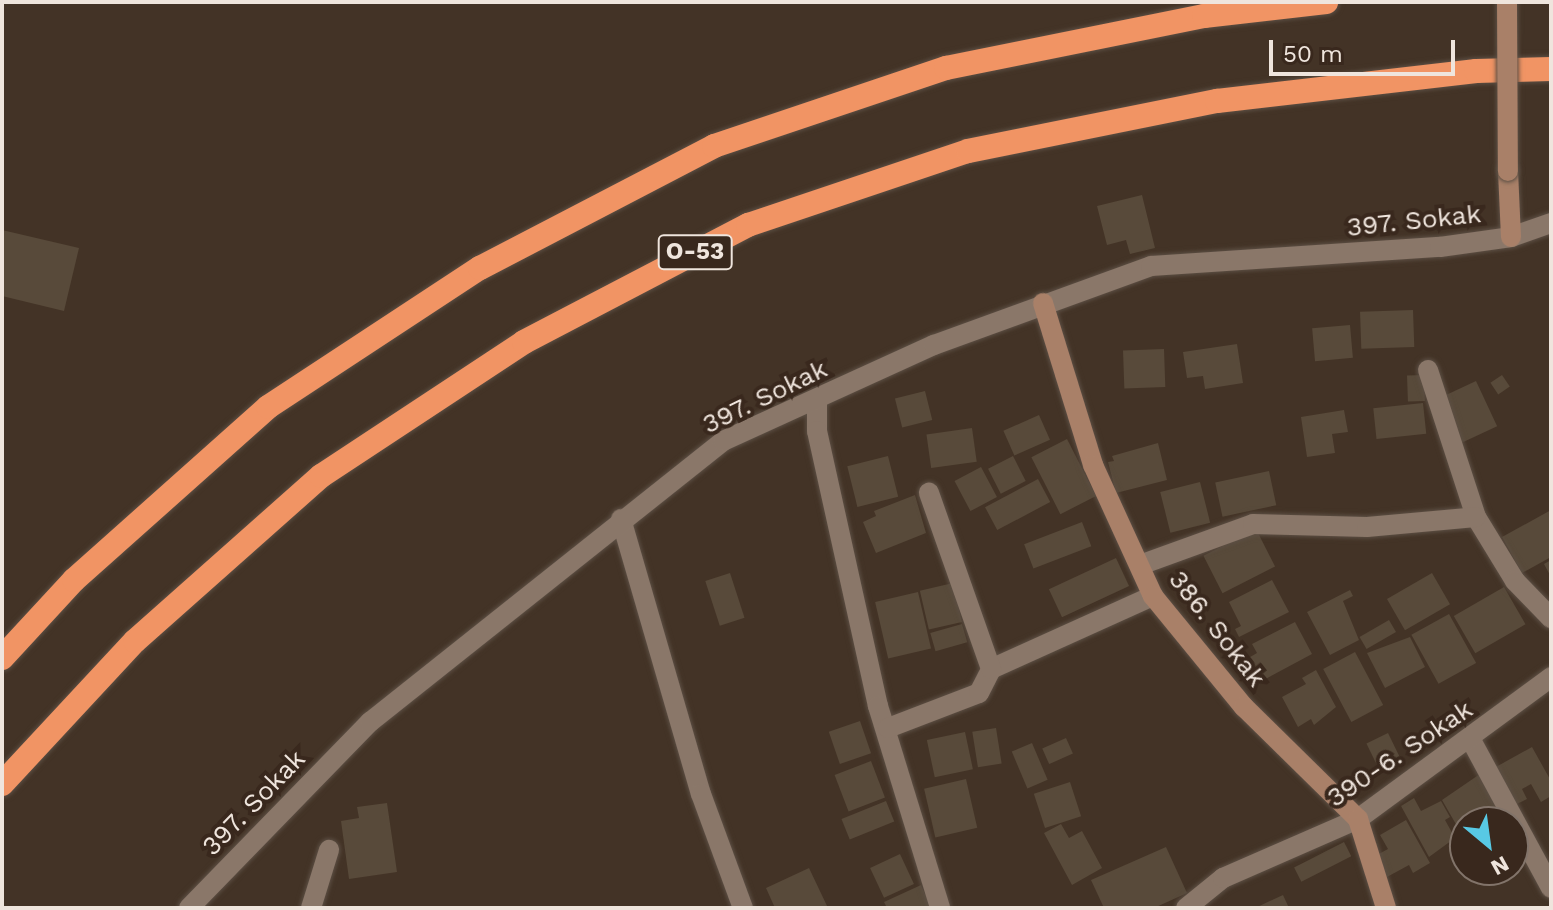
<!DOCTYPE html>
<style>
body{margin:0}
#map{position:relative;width:1553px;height:910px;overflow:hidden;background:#433326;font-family:"Work Sans",sans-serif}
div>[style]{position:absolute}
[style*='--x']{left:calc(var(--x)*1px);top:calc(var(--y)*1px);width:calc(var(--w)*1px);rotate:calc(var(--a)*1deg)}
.building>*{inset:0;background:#584a3a;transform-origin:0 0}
.roads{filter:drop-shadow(0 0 2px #5c4f44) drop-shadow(0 0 2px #5c4f44)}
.street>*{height:20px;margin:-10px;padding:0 10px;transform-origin:10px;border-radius:10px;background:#8a7769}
.secondary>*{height:20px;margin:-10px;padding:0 10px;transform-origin:10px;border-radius:10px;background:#a98068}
.highway>*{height:24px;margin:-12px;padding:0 12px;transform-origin:12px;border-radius:12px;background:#f19464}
.bridges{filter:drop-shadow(0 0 2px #5c4f44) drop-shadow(0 0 2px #5c4f44)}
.secondary-bridge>*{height:20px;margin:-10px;padding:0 10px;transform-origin:10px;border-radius:10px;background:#a98068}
span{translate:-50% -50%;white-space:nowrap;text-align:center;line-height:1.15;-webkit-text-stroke:8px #39281d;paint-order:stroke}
.shield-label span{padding:2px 6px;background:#39281d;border:2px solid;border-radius:6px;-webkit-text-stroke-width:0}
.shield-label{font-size:24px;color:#efe5dd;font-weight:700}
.street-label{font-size:26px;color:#efe5dd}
.frame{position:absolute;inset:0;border:4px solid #efe5dd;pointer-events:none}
.north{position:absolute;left:1449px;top:806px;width:80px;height:80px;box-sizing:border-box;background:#39281d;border:2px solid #82746a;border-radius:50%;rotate:151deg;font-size:22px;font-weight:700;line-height:32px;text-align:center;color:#efe5dd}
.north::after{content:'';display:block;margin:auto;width:28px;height:36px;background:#58c9e4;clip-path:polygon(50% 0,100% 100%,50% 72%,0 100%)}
.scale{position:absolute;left:1269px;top:40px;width:186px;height:36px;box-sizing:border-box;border:4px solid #efe5dd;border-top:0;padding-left:10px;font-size:24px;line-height:28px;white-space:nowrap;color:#efe5dd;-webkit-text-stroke:6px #39281d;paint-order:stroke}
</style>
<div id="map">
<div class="building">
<div style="clip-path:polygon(1142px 195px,1155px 248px,1130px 254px,1126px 240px,1107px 245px,1097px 206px)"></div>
<div style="clip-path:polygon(2px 230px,79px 248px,64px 311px,2px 296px)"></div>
<div style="left:1413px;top:310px;width:37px;height:53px;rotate:88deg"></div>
<div style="left:1350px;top:325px;width:33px;height:38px;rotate:85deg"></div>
<div style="clip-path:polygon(1237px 344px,1243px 383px,1205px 389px,1203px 376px,1187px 378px,1183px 352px)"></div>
<div style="left:1164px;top:349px;width:38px;height:41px;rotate:88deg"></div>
<div style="left:1424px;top:375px;width:26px;height:17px;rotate:88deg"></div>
<div style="left:1502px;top:375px;width:14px;height:14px;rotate:56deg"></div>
<div style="left:1476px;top:381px;width:50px;height:42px;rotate:65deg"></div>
<div style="left:925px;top:391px;width:30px;height:31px;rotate:76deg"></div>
<div style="left:1423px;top:403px;width:31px;height:50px;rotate:84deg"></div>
<div style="clip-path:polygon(1344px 410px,1348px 432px,1332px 434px,1335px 453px,1307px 457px,1301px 417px)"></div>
<div style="left:1039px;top:415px;width:27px;height:39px;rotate:66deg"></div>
<div style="left:972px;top:428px;width:34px;height:46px;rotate:82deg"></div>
<div style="left:1067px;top:439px;width:64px;height:40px;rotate:63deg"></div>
<div style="clip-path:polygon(1158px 443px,1167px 480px,1116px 493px,1108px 462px,1114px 461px,1112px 456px)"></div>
<div style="left:888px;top:456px;width:42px;height:42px;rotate:76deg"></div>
<div style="left:1013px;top:456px;width:28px;height:28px;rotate:63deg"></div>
<div style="left:981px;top:467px;width:34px;height:30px;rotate:62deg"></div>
<div style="left:1269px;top:471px;width:35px;height:55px;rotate:78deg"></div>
<div style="left:1038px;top:479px;width:26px;height:60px;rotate:62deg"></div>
<div style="left:1200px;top:482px;width:42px;height:41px;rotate:76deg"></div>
<div style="clip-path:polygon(915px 495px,926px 533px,876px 553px,863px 522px,876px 516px,874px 511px)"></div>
<div style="clip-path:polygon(1551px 510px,1551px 557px,1522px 573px,1502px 537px)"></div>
<div style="left:1082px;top:522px;width:26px;height:62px;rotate:69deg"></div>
<div style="left:1256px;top:529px;width:42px;height:59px;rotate:63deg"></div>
<div style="left:1116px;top:558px;width:31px;height:74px;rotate:65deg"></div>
<div style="clip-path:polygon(1551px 560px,1551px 577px,1544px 564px)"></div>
<div style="left:730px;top:573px;width:47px;height:26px;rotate:72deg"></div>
<div style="left:1432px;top:573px;width:36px;height:52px;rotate:60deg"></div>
<div style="clip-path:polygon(1272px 580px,1289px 612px,1239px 637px,1235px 629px,1241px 626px,1229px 602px)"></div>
<div style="left:953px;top:583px;width:40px;height:34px;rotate:77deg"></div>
<div style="left:1504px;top:587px;width:43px;height:58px;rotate:60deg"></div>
<div style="clip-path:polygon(1350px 590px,1353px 596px,1343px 601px,1359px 640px,1330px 655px,1307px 612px)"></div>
<div style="left:918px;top:592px;width:58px;height:44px;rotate:77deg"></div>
<div style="left:1449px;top:614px;width:56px;height:43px;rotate:61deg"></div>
<div style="left:1389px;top:620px;width:14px;height:34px;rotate:60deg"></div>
<div style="clip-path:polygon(1295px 622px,1312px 654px,1258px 683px,1245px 660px,1257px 653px,1252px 644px)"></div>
<div style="left:962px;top:624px;width:19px;height:33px;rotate:74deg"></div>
<div style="clip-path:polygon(1410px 637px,1425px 667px,1385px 688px,1367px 653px)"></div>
<div style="left:1355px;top:652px;width:60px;height:36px;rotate:62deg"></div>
<div style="clip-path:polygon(1316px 670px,1336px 707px,1314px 725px,1311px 719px,1298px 727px,1282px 697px,1306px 684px,1302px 678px)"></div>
<div style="left:860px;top:721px;width:34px;height:33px;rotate:71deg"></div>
<div style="left:996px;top:728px;width:36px;height:24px;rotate:81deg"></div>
<div style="left:965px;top:732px;width:38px;height:39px;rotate:78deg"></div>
<div style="left:1388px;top:733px;width:32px;height:24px;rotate:64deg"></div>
<div style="left:1066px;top:738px;width:17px;height:26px;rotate:66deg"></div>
<div style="left:1032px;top:743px;width:40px;height:22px;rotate:67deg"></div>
<div style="clip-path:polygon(1532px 747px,1551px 781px,1551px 796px,1541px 802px,1531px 784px,1522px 789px,1527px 799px,1515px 805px,1494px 768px)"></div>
<div style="left:871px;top:761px;width:39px;height:39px;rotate:69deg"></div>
<div style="clip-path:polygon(1480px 774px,1500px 811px,1481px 822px,1465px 822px,1461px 833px,1442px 800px)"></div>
<div style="left:966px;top:779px;width:50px;height:43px;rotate:77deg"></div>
<div style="left:1070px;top:782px;width:36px;height:38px;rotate:72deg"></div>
<div style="clip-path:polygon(1414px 798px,1421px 811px,1441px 801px,1450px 817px,1445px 820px,1455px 838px,1429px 857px,1401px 806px)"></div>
<div style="left:886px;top:801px;width:22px;height:48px;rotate:68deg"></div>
<div style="clip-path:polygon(387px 803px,397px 872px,349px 879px,341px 821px,359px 818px,357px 807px)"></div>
<div style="clip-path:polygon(1406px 820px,1430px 863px,1413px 873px,1409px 865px,1387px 877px,1375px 856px,1388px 849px,1380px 835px)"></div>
<div style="clip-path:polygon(1061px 824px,1069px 838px,1082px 831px,1102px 868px,1072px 885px,1044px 833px)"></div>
<div style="left:1344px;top:842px;width:16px;height:56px;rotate:63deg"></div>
<div style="clip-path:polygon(1166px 847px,1187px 893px,1154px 908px,1104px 908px,1091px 880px)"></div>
<div style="left:900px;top:854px;width:33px;height:33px;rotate:65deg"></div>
<div style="clip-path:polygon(809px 868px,828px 908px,775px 908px,766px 888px)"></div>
<div style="clip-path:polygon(1476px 870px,1499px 870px,1481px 879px)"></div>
<div style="clip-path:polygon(921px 885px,931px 908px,887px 908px,884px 902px)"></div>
<div style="clip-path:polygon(1283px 895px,1289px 908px,1255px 908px)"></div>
</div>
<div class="roads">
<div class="street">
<div style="--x:1428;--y:370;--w:155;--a:71.9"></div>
<div style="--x:1476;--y:517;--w:75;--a:58.6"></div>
<div style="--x:1515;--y:581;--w:52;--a:45.8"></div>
<div style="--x:817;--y:399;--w:32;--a:90"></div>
<div style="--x:817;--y:431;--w:282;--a:77.5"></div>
<div style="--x:878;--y:706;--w:211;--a:72.9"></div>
<div style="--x:621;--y:519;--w:286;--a:73.8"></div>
<div style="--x:701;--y:794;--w:121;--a:69.8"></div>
<div style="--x:1140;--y:565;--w:120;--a:-19.9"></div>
<div style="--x:1253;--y:524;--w:114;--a:1.5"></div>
<div style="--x:1367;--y:527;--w:109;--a:-5.2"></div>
<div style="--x:991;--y:669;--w:178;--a:-24.3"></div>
<div style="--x:888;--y:728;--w:97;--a:-21"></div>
<div style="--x:979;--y:693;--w:27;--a:-63"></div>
<div style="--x:991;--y:669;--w:187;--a:-109.4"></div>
<div style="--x:1471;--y:740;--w:168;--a:61.6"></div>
<div style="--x:189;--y:908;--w:260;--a:-45.8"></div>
<div style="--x:370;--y:722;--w:451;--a:-38.5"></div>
<div style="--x:723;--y:441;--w:232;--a:-24.5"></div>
<div style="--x:934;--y:345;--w:231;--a:-20"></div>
<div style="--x:1151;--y:266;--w:290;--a:-3.8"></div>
<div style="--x:1440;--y:247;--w:72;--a:-8"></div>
<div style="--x:1511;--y:237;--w:42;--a:-19.3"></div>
<div style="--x:311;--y:908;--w:61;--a:-72.8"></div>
<div style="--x:1186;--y:908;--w:48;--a:-39"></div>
<div style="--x:1223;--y:878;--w:147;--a:-23.6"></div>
<div style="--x:1358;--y:819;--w:240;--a:-36.3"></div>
</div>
<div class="secondary">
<div style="--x:1508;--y:171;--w:66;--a:87.4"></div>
<div style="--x:1043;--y:303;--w:170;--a:72.8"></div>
<div style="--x:1093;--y:465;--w:144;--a:65.4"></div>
<div style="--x:1153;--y:596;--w:144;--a:50.7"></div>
<div style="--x:1244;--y:707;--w:160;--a:44.5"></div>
<div style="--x:1358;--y:819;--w:93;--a:72.5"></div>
</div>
<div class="highway">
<div style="--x:2;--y:658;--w:106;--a:-47.3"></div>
<div style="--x:74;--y:580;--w:260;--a:-41.7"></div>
<div style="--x:268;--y:407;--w:254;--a:-33.3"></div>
<div style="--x:480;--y:268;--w:264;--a:-27.5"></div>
<div style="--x:714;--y:146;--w:245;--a:-18.6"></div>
<div style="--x:946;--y:68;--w:263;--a:-11.4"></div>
<div style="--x:1204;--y:16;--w:123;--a:-6.5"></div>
<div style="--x:2;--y:784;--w:195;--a:-47.1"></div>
<div style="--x:135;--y:641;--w:249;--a:-41.6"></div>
<div style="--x:321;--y:476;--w:243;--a:-33.4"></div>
<div style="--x:524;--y:342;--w:253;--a:-27.6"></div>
<div style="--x:748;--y:225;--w:232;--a:-18.6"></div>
<div style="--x:968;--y:151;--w:254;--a:-11.4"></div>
<div style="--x:1217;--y:101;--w:261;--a:-6.6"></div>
<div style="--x:1476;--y:71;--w:75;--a:-1.5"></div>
</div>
</div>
<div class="bridges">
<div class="secondary-bridge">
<div style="--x:1507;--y:2;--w:169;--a:89.7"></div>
</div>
</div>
<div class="shield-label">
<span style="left:695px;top:252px">O-53</span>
</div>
<div class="street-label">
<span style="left:1414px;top:221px;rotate:-6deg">397. Sokak</span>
<span style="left:765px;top:397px;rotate:-26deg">397. Sokak</span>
<span style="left:1217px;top:629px;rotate:52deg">386. Sokak</span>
<span style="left:1400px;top:754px;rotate:-34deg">390-6. Sokak</span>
<span style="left:254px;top:803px;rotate:-46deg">397. Sokak</span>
</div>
<div class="frame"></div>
<div class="north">N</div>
<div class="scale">50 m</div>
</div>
